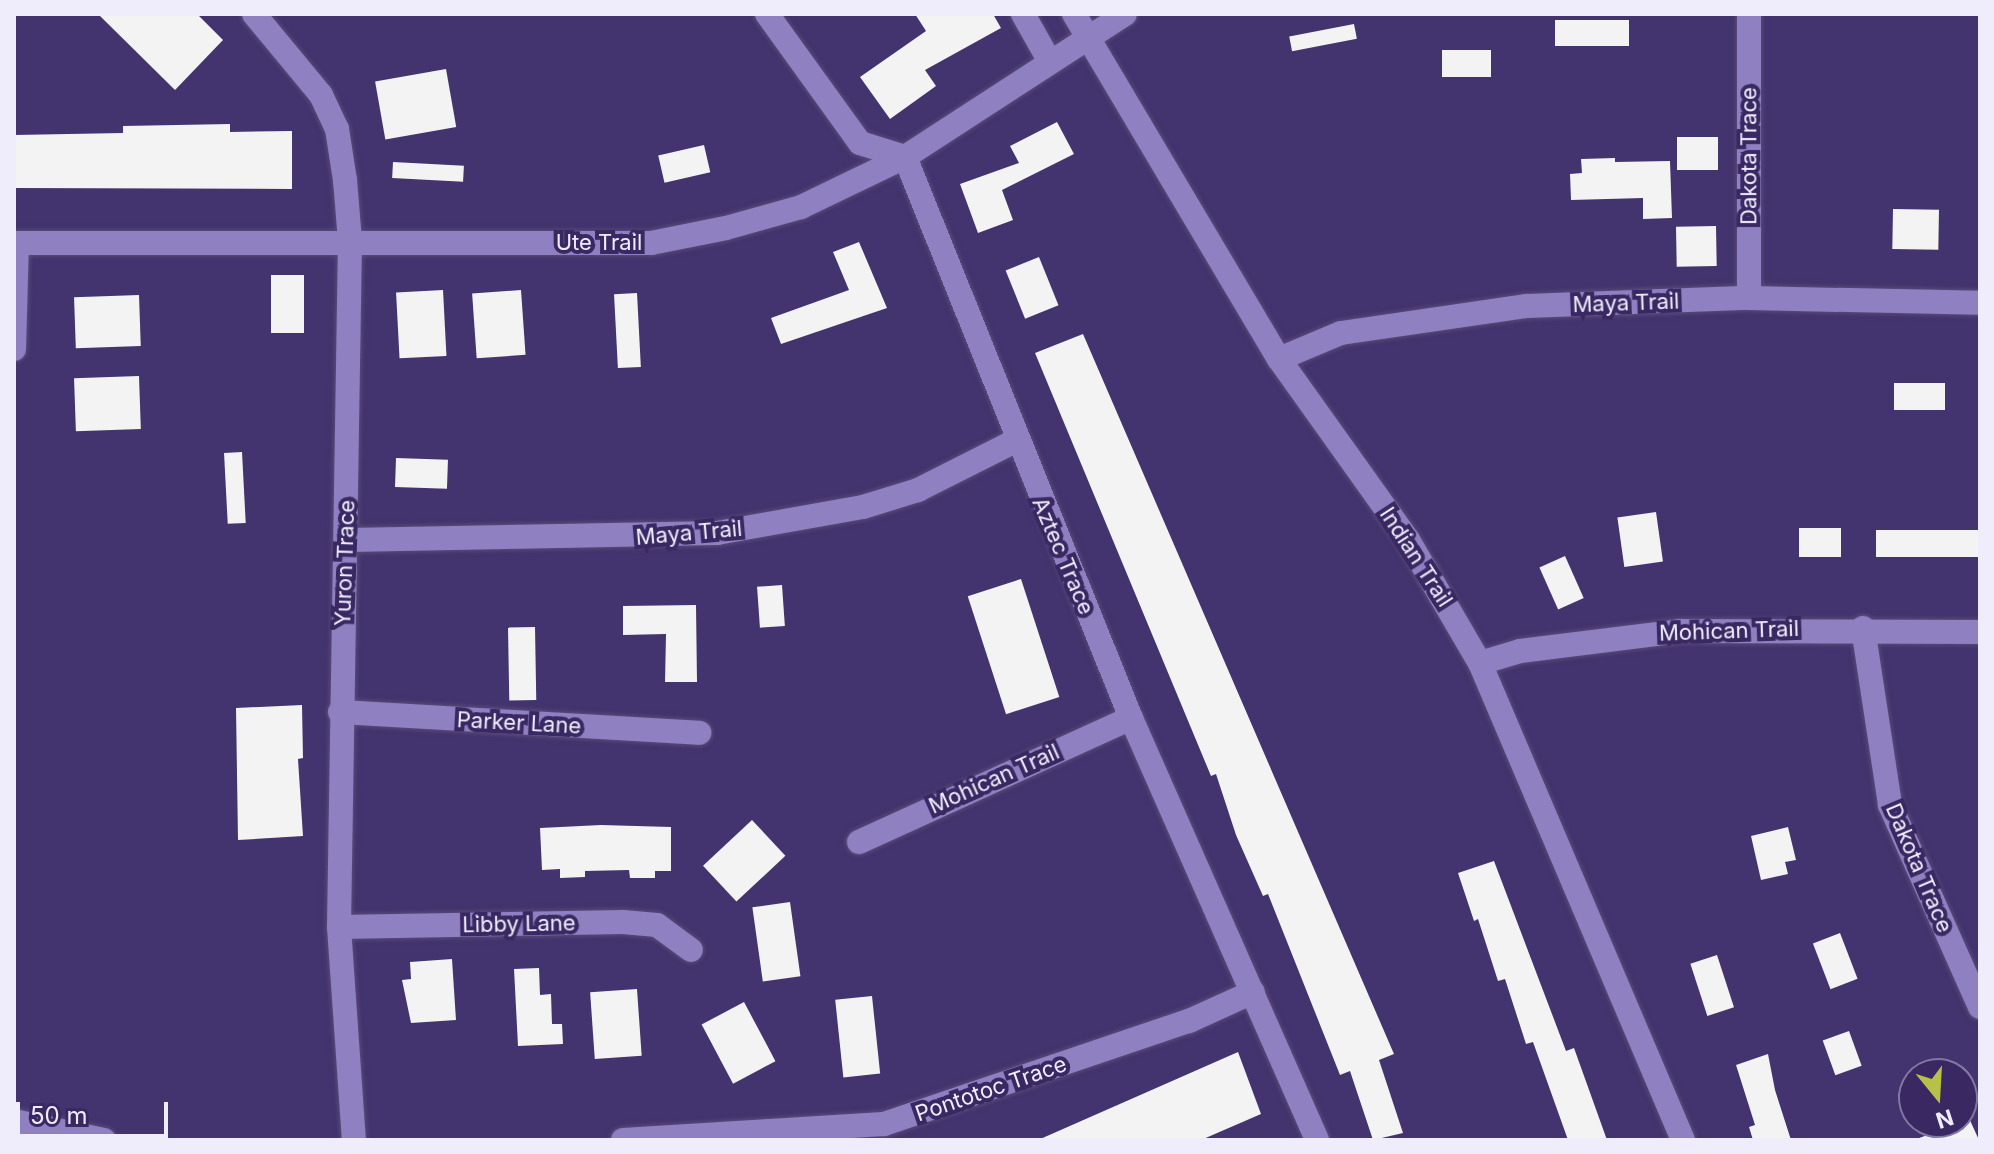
<!DOCTYPE html>
<style>
body{margin:0}
#map{position:relative;width:1994px;height:1154px;overflow:hidden;background:#43336e;font-family:Inter,sans-serif}
div>[style]{position:absolute}
[style*='--x']{left:calc(var(--x)*1px);top:calc(var(--y)*1px);width:calc(var(--w)*1px);rotate:calc(var(--a)*1deg)}
.building>*{inset:0;background:#f3f3f3;transform-origin:0 0}
.roads{filter:drop-shadow(0 0 2px #594b79) drop-shadow(0 0 2px #594b79)}
.minor>*{height:24px;margin:-12px;padding:0 12px;transform-origin:12px;border-radius:12px;background:#8f80c2}
span{translate:-50% -50%;white-space:nowrap;text-align:center;line-height:1.15;-webkit-text-stroke:8px #392862;paint-order:stroke}
.street-label{font-size:22px;color:#efedfc}
.frame{position:absolute;inset:0;border:16px solid #efedfc;pointer-events:none}
.north{position:absolute;left:1898px;top:1058px;width:80px;height:80px;box-sizing:border-box;background:#392862;border:2px solid #8277a0;border-radius:50%;rotate:162deg;font-size:22px;font-weight:700;line-height:32px;text-align:center;color:#efedfc}
.north::after{content:'';display:block;margin:auto;width:28px;height:36px;background:#b7c148;clip-path:polygon(50% 0,100% 100%,50% 72%,0 100%)}
.scale{position:absolute;left:16px;top:1102px;width:152px;height:36px;box-sizing:border-box;border:4px solid #efedfc;border-top:0;padding-left:10px;font-size:24px;line-height:28px;white-space:nowrap;color:#efedfc;-webkit-text-stroke:6px #392862;paint-order:stroke}
</style>
<div id="map">
<div class="building">
<div style="clip-path:polygon(98px 14px,197px 14px,223px 40px,175px 90px)"></div>
<div style="clip-path:polygon(915px 14px,993px 14px,1001px 28px,925px 70px,936px 86px,890px 119px,860px 77px,926px 31px)"></div>
<div style="left:1555px;top:20px;width:74px;height:26px"></div>
<div style="left:1354px;top:24px;width:15px;height:66px;rotate:79deg"></div>
<div style="left:1442px;top:50px;width:49px;height:27px"></div>
<div style="left:446px;top:69px;width:59px;height:72px;rotate:80deg"></div>
<div style="clip-path:polygon(1057px 122px,1074px 154px,1002px 190px,1013px 220px,978px 233px,960px 184px,1019px 163px,1010px 146px)"></div>
<div style="clip-path:polygon(230px 124px,230px 132px,292px 131px,292px 189px,14px 188px,14px 135px,123px 133px,123px 126px)"></div>
<div style="left:1718px;top:137px;width:33px;height:41px;rotate:90deg"></div>
<div style="left:704px;top:145px;width:28px;height:47px;rotate:77deg"></div>
<div style="clip-path:polygon(1615px 158px,1615px 162px,1670px 161px,1672px 218px,1643px 219px,1643px 198px,1571px 200px,1570px 174px,1582px 173px,1581px 159px)"></div>
<div style="left:393px;top:162px;width:71px;height:16px;rotate:3deg"></div>
<div style="left:1893px;top:209px;width:46px;height:40px;rotate:1deg"></div>
<div style="left:1716px;top:226px;width:40px;height:40px;rotate:89deg"></div>
<div style="clip-path:polygon(859px 242px,887px 308px,781px 344px,771px 318px,849px 290px,833px 252px)"></div>
<div style="left:1039px;top:257px;width:52px;height:36px;rotate:68deg"></div>
<div style="left:271px;top:275px;width:33px;height:58px"></div>
<div style="left:443px;top:290px;width:66px;height:47px;rotate:87deg"></div>
<div style="left:521px;top:290px;width:65px;height:49px;rotate:86deg"></div>
<div style="left:637px;top:293px;width:74px;height:23px;rotate:87deg"></div>
<div style="left:139px;top:295px;width:51px;height:65px;rotate:88deg"></div>
<div style="clip-path:polygon(1083px 334px,1394px 1054px,1379px 1060px,1403px 1133px,1373px 1140px,1350px 1071px,1340px 1075px,1268px 894px,1263px 896px,1236px 835px,1216px 774px,1211px 776px,1035px 353px)"></div>
<div style="left:139px;top:376px;width:53px;height:65px;rotate:88deg"></div>
<div style="left:1894px;top:383px;width:51px;height:27px"></div>
<div style="left:242px;top:452px;width:71px;height:18px;rotate:87deg"></div>
<div style="left:396px;top:458px;width:52px;height:29px;rotate:2deg"></div>
<div style="left:1656px;top:512px;width:50px;height:39px;rotate:82deg"></div>
<div style="left:1841px;top:528px;width:29px;height:42px;rotate:90deg"></div>
<div style="left:1876px;top:530px;width:104px;height:27px"></div>
<div style="left:1565px;top:556px;width:46px;height:28px;rotate:66deg"></div>
<div style="left:1021px;top:579px;width:124px;height:56px;rotate:72deg"></div>
<div style="left:782px;top:585px;width:41px;height:25px;rotate:86deg"></div>
<div style="clip-path:polygon(696px 605px,697px 682px,665px 682px,666px 634px,623px 635px,623px 606px)"></div>
<div style="left:535px;top:627px;width:73px;height:27px;rotate:89deg"></div>
<div style="clip-path:polygon(302px 705px,303px 758px,298px 759px,303px 836px,238px 840px,236px 708px)"></div>
<div style="left:752px;top:820px;width:49px;height:67px;rotate:47deg"></div>
<div style="clip-path:polygon(601px 825px,671px 827px,671px 871px,655px 871px,655px 878px,630px 878px,629px 870px,585px 871px,585px 877px,560px 878px,560px 869px,542px 870px,540px 828px)"></div>
<div style="clip-path:polygon(1788px 827px,1796px 860px,1785px 862px,1788px 874px,1761px 880px,1751px 836px)"></div>
<div style="clip-path:polygon(1494px 861px,1566px 1051px,1574px 1048px,1607px 1140px,1568px 1140px,1533px 1042px,1526px 1044px,1505px 979px,1498px 981px,1478px 919px,1474px 921px,1458px 873px)"></div>
<div style="left:790px;top:902px;width:75px;height:38px;rotate:82deg"></div>
<div style="left:1840px;top:933px;width:49px;height:29px;rotate:69deg"></div>
<div style="left:1717px;top:955px;width:55px;height:28px;rotate:72deg"></div>
<div style="clip-path:polygon(452px 959px,456px 1020px,411px 1023px,402px 980px,411px 979px,410px 962px)"></div>
<div style="clip-path:polygon(539px 968px,540px 995px,551px 994px,552px 1024px,562px 1024px,563px 1044px,518px 1046px,514px 969px)"></div>
<div style="left:637px;top:989px;width:67px;height:47px;rotate:86deg"></div>
<div style="left:872px;top:996px;width:78px;height:37px;rotate:84deg"></div>
<div style="left:744px;top:1002px;width:67px;height:48px;rotate:62deg"></div>
<div style="left:1849px;top:1031px;width:37px;height:28px;rotate:70deg"></div>
<div style="clip-path:polygon(1238px 1052px,1261px 1114px,1201px 1140px,1038px 1140px)"></div>
<div style="clip-path:polygon(1768px 1054px,1775px 1090px,1791px 1140px,1753px 1140px,1749px 1127px,1755px 1125px,1736px 1065px)"></div>
<div style="clip-path:polygon(1968px 1116px,1979px 1140px,1914px 1140px,1962px 1122px)"></div>
</div>
<div class="roads">
<div class="minor">
<div style="--x:254;--y:14;--w:105;--a:50.4"></div>
<div style="--x:321;--y:95;--w:38;--a:65"></div>
<div style="--x:337;--y:129;--w:52;--a:81.1"></div>
<div style="--x:345;--y:180;--w:61;--a:85.3"></div>
<div style="--x:350;--y:241;--w:686;--a:90.92"></div>
<div style="--x:339;--y:927;--w:214;--a:86"></div>
<div style="--x:767;--y:14;--w:159;--a:54.2"></div>
<div style="--x:860;--y:143;--w:47;--a:17.3"></div>
<div style="--x:905;--y:157;--w:605;--a:68.06"></div>
<div style="--x:1131;--y:718;--w:461;--a:66.2"></div>
<div style="--x:1023;--y:14;--w:55;--a:60.6"></div>
<div style="--x:1074;--y:14;--w:401;--a:59.3"></div>
<div style="--x:1279;--y:359;--w:222;--a:54.5"></div>
<div style="--x:1408;--y:540;--w:143;--a:59.7"></div>
<div style="--x:1480;--y:663;--w:518;--a:66.95"></div>
<div style="--x:14;--y:243;--w:637;--a:0"></div>
<div style="--x:651;--y:243;--w:76;--a:-11.3"></div>
<div style="--x:726;--y:228;--w:78;--a:-15.6"></div>
<div style="--x:801;--y:207;--w:115;--a:-25.7"></div>
<div style="--x:905;--y:157;--w:262;--a:-33"></div>
<div style="--x:1749;--y:298;--w:284;--a:-90"></div>
<div style="--x:14;--y:349;--w:106;--a:-88.4"></div>
<div style="--x:1279;--y:359;--w:67;--a:-22.8"></div>
<div style="--x:1341;--y:333;--w:188;--a:-8.3"></div>
<div style="--x:1527;--y:306;--w:222;--a:-2.1"></div>
<div style="--x:1749;--y:298;--w:231;--a:1.2"></div>
<div style="--x:347;--y:540;--w:370;--a:-1.1"></div>
<div style="--x:717;--y:533;--w:148;--a:-10.1"></div>
<div style="--x:863;--y:507;--w:58;--a:-17.2"></div>
<div style="--x:918;--y:490;--w:109;--a:-26.8"></div>
<div style="--x:1863;--y:628;--w:179;--a:81.3"></div>
<div style="--x:1890;--y:805;--w:221;--a:66"></div>
<div style="--x:1480;--y:663;--w:42;--a:-16.7"></div>
<div style="--x:1520;--y:651;--w:161;--a:-7.1"></div>
<div style="--x:1680;--y:631;--w:300;--a:0.2"></div>
<div style="--x:340;--y:712;--w:360;--a:3.3"></div>
<div style="--x:859;--y:842;--w:299;--a:-24.5"></div>
<div style="--x:339;--y:927;--w:284;--a:-1"></div>
<div style="--x:623;--y:922;--w:34;--a:5"></div>
<div style="--x:657;--y:925;--w:42;--a:36.3"></div>
<div style="--x:14;--y:1121;--w:92;--a:11.9"></div>
<div style="--x:623;--y:1140;--w:261;--a:-3.5"></div>
<div style="--x:884;--y:1124;--w:322;--a:-18.7"></div>
<div style="--x:1189;--y:1021;--w:70;--a:-24.4"></div>
</div>
</div>
<div class="street-label">
<span style="left:1749px;top:156px;rotate:-90deg">Dakota Trace</span>
<span style="left:599px;top:243px">Ute Trail</span>
<span style="left:1626px;top:303px;rotate:-2deg">Maya Trail</span>
<span style="left:689px;top:533px;rotate:-5deg">Maya Trail</span>
<span style="left:1063px;top:556px;rotate:67deg">Aztec Trace</span>
<span style="left:1416px;top:557px;rotate:57deg">Indian Trail</span>
<span style="left:345px;top:563px;rotate:-88deg">Yuron Trace</span>
<span style="left:1729px;top:631px;rotate:-2deg">Mohican Trail</span>
<span style="left:519px;top:723px;rotate:3deg">Parker Lane</span>
<span style="left:994px;top:779px;rotate:-24deg">Mohican Trail</span>
<span style="left:1919px;top:868px;rotate:67deg">Dakota Trace</span>
<span style="left:519px;top:924px;rotate:-1deg">Libby Lane</span>
<span style="left:991px;top:1089px;rotate:-19deg">Pontotoc Trace</span>
</div>
<div class="frame"></div>
<div class="north">N</div>
<div class="scale">50 m</div>
</div>
